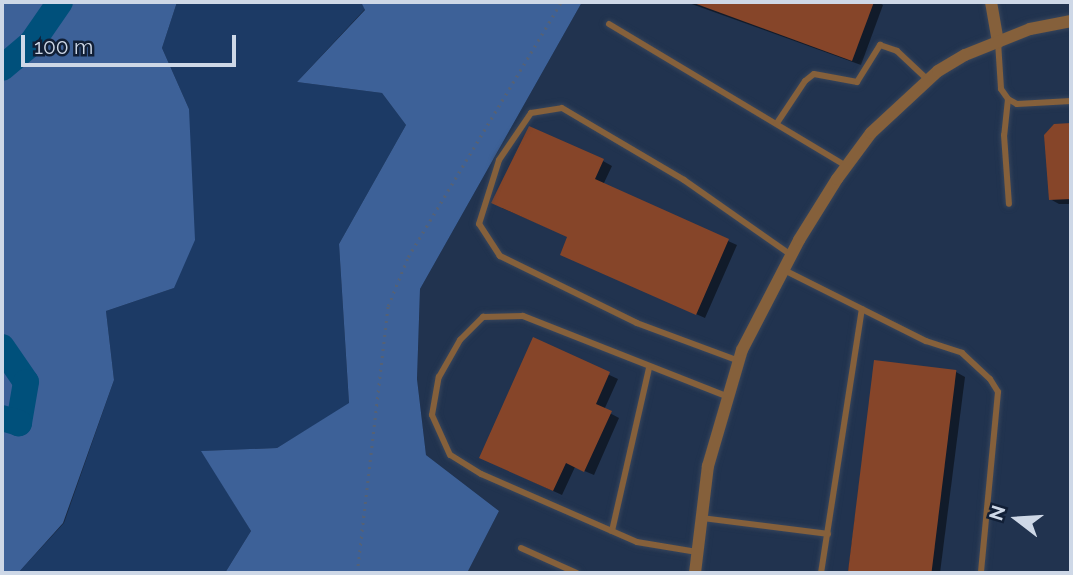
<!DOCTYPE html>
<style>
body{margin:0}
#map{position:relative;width:1073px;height:575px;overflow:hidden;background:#1a2940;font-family:Raleway,sans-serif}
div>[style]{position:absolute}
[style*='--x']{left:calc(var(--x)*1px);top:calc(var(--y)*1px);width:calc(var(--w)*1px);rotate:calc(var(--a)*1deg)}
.built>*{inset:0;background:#21334f}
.green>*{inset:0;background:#1c3a65}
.forest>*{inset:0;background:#3d6198}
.shadow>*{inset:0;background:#0007}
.river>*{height:26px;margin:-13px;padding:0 13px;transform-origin:13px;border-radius:13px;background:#00507b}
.building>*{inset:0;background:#864529;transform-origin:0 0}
.path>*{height:2.5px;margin-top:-1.25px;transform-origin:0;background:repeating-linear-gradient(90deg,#546176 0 2px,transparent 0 7px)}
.roads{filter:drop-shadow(0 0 2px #37455b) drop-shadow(0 0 2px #37455b)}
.service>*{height:6px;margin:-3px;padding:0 3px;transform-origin:3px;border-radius:3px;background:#85603b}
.minor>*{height:12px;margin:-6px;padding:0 6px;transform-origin:6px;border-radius:6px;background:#85603b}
span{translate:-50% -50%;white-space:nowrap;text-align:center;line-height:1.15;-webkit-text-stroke:5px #111f36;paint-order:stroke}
.frame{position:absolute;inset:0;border:4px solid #ced8e7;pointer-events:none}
.north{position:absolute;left:982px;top:484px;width:70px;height:70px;-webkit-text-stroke:5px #111f36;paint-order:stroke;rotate:287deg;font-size:19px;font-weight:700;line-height:28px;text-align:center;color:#ced8e7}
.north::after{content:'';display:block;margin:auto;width:24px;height:32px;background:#ced8e7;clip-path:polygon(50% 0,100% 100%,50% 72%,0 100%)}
.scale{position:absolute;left:21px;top:35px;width:215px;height:32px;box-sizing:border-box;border:4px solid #ced8e7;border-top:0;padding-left:9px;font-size:21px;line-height:24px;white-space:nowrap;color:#ced8e7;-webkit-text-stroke:5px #111f36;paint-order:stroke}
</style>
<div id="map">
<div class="built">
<div style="clip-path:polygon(582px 2px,1071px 2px,1071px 573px,467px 573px,499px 511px,426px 455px,417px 379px,420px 289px)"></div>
</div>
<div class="green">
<div style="clip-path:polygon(177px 2px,361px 2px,365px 9px,297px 82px,382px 93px,406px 125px,339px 244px,349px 404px,277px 448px,202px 451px,251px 531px,225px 573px,18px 573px,64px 523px,114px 380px,106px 311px,174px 288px,189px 109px,162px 48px)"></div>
</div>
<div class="forest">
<div style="clip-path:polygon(2px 2px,177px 2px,162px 48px,189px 109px,195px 240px,174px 288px,106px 311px,114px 380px,63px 523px,18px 573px,2px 573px)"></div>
<div style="clip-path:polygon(361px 2px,582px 2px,420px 289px,417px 379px,426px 455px,499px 511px,467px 573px,225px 573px,251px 531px,201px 451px,277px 448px,349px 403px,339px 244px,406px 125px,382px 93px,297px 82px,365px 10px)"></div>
</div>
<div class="shadow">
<div style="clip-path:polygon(686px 2px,878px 2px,883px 5px,861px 65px)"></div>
<div style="clip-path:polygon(1071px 125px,1071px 204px,1059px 204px,1050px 199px,1054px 126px)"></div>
<div style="clip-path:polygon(603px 161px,612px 166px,603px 185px,737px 245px,705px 318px,571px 259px,569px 237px,502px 208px)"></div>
<div style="clip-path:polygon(534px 340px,618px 379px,604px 410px,619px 418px,594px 475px,575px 467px,562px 495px,490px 462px)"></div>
<div style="clip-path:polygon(875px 362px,956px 372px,965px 377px,940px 573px,848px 573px)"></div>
</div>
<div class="river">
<div style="--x:2;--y:68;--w:38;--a:-40"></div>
<div style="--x:31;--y:44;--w:51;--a:-55.4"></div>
<div style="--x:2;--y:347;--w:42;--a:55.6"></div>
<div style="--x:26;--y:382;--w:42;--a:99.7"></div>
<div style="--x:19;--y:423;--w:18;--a:-164"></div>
</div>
<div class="building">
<div style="clip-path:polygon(691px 2px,874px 2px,852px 61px)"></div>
<div style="clip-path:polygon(1071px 123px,1071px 199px,1049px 200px,1044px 135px,1054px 124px)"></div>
<div style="clip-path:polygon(529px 126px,604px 159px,595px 179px,729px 239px,696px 315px,560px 255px,567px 237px,491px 203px)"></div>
<div style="clip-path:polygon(533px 337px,610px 372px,596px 404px,612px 411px,584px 472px,566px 463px,553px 491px,479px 458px)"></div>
<div style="left:874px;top:360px;width:83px;height:215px;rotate:7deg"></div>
</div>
<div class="path">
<div style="--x:357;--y:573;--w:269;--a:-83.4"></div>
<div style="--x:388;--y:306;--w:53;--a:-67.8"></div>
<div style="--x:408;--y:257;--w:297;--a:-59"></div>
</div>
<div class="roads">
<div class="service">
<div style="--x:609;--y:24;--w:276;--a:30.9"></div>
<div style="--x:998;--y:42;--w:47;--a:86.3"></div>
<div style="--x:1001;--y:89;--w:12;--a:55"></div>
<div style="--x:1008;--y:99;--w:10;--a:29"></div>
<div style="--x:1017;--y:104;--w:54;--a:-3.2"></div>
<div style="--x:1008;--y:99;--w:36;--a:96"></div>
<div style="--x:1004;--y:135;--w:69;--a:85.9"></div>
<div style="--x:777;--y:123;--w:50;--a:-56.3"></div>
<div style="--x:805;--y:81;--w:11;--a:-38"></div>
<div style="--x:814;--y:74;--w:44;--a:10.5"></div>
<div style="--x:857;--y:82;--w:44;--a:-58.1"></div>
<div style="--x:880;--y:45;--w:18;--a:19"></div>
<div style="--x:897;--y:51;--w:42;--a:43.1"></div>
<div style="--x:784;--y:270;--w:159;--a:26.6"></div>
<div style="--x:926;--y:341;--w:38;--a:18"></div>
<div style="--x:962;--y:353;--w:38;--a:43"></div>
<div style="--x:990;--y:379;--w:15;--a:58"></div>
<div style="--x:998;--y:392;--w:182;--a:95.4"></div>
<div style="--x:739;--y:361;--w:109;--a:-159.6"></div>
<div style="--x:637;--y:323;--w:153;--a:-153.9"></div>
<div style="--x:500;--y:256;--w:38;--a:-123"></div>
<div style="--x:479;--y:224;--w:67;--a:-72.6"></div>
<div style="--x:499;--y:160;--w:57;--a:-55.8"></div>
<div style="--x:531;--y:113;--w:31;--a:-9"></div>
<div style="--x:562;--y:108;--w:142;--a:30.5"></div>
<div style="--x:684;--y:180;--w:131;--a:35"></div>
<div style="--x:702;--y:518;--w:127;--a:7.2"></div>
<div style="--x:612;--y:531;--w:167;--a:-77.2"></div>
<div style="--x:521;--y:548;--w:61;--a:24.1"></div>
<div style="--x:697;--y:552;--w:61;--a:-170.5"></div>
<div style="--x:637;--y:542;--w:170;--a:-156.4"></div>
<div style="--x:481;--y:474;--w:36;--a:-148"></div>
<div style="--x:450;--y:455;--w:44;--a:-114.2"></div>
<div style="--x:432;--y:415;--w:39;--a:-80"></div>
<div style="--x:439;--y:377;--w:43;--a:-60.4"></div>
<div style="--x:460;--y:340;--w:33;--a:-45"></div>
<div style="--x:483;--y:317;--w:40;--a:-1.4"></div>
<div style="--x:523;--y:316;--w:221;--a:21.5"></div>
<div style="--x:821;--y:573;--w:267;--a:-81.2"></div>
</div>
<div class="minor">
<div style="--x:991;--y:2;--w:41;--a:80.1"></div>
<div style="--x:695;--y:573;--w:108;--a:-83.1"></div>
<div style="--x:708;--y:466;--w:121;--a:-73.7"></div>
<div style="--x:742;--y:350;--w:124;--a:-62.6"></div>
<div style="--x:799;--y:240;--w:72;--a:-58.1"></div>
<div style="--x:837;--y:179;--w:57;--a:-53.5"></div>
<div style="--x:871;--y:133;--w:91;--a:-42.8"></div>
<div style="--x:938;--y:71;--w:31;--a:-31"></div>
<div style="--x:965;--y:55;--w:70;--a:-21.8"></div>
<div style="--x:1030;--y:29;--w:42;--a:-11"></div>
</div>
</div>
<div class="frame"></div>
<div class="north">N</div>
<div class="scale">100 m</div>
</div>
